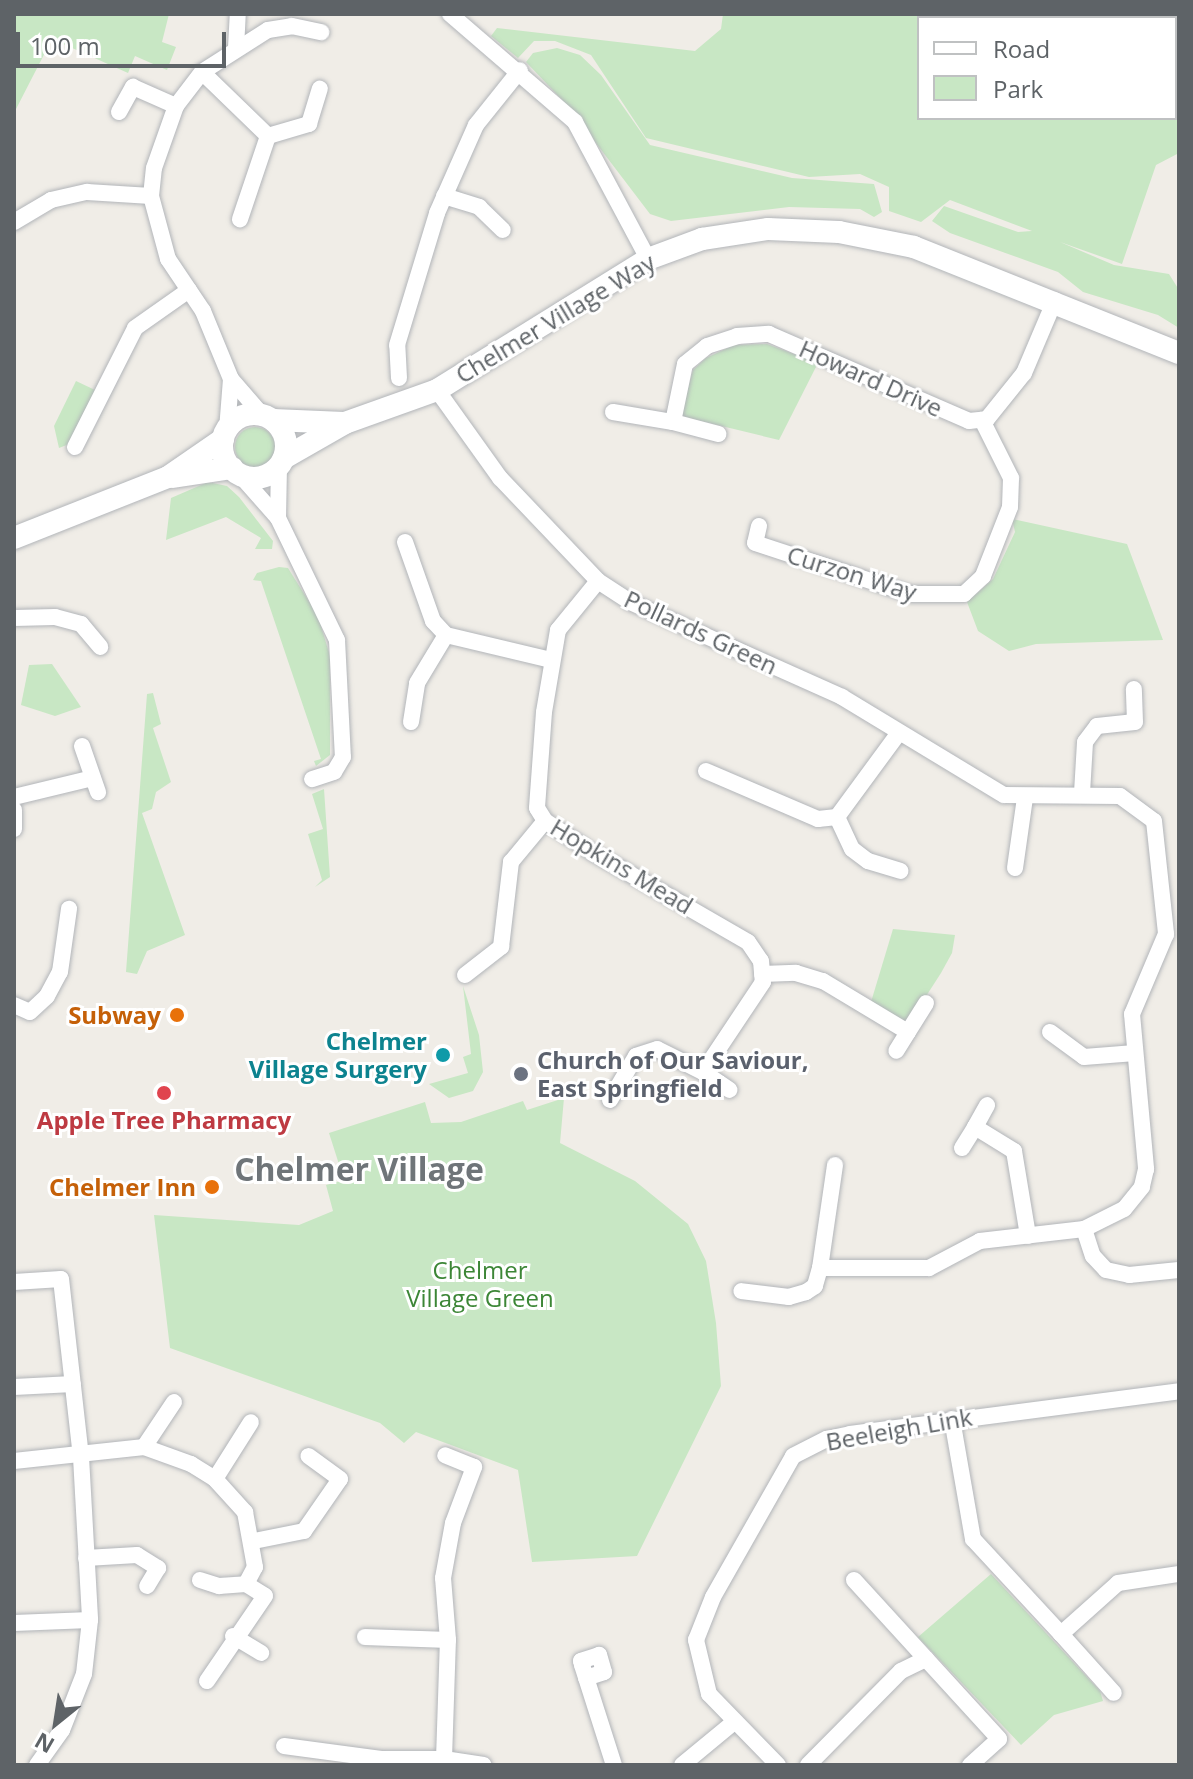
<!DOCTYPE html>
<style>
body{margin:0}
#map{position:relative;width:1193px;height:1779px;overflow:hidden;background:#f0ede7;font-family:"Open Sans",sans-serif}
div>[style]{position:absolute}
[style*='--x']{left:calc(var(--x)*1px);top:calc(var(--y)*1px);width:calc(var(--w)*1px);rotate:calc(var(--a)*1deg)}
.green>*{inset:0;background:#c8e7c4}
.round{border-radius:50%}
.roads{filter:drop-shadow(0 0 2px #b2b5b9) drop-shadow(0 0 2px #b2b5b9)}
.street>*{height:16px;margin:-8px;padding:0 8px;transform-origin:8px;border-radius:8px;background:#fff}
.secondary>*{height:22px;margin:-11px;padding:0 11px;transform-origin:11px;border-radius:11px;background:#fff}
.secondary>.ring{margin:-11px;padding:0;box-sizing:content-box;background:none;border:22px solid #fff;border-radius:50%}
.dots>*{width:22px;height:22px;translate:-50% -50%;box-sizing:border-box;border:4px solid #fff;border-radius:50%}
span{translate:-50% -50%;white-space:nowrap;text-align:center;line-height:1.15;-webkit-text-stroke:6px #fff;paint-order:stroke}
.street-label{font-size:24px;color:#5e6367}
.food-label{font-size:24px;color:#c56008;font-weight:700}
.right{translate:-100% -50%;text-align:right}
.culture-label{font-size:24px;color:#0d838f;font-weight:700}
.worship-label{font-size:24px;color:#5b616d;font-weight:700}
.left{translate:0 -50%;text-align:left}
.health-label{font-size:24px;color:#be3a42;font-weight:700}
.park-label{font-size:24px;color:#3c8636}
.district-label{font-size:32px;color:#6f7579;font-weight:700}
.frame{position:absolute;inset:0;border:16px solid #5e6367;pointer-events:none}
.legend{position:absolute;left:917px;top:16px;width:260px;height:104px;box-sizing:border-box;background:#fff;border:2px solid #bfc1c2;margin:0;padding:10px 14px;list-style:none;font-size:24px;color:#5e6367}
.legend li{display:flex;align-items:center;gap:16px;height:40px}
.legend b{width:40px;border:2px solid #bfc1c2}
.north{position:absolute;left:16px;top:1683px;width:80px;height:80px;-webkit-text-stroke:6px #fff;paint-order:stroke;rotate:210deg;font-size:22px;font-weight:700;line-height:32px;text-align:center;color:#5e6367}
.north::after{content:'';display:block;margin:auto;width:28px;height:36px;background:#5e6367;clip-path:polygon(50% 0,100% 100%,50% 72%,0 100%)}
.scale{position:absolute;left:16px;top:32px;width:210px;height:36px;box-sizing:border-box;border:4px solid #5e6367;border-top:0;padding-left:10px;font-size:24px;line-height:28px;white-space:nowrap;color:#5e6367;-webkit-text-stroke:6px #fff;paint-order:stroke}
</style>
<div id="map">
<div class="green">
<div style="clip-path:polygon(14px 14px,169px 14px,162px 42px,176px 47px,167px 70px,135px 56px,128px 73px,52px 39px,14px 113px)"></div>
<div style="clip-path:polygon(evenodd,723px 14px,1179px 14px,1179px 153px,1156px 165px,1122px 264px,1060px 242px,1114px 265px,1169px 274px,1179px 290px,1179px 328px,1158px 315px,1083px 292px,1058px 272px,950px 233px,932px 221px,944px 206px,1018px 232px,1032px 231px,950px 200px,921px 222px,889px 211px,889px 187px,860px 174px,809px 177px,646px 138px,591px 55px,555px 41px,534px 41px,518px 58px,491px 36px,497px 28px,695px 51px,721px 29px,723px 14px,919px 18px,1175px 18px,1175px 118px,919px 118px,919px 18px)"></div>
<div style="clip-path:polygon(557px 48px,580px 55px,601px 75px,650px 145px,792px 178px,874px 184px,882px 212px,874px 217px,860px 209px,789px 207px,671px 221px,650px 214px,567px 105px,526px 62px,533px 53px)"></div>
<div style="clip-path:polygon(767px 344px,818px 363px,779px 440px,680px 416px,693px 370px,706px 358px,734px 345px)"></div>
<div style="clip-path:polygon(76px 381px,95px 390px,69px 444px,59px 448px,54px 426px)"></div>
<div class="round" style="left:235px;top:427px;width:40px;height:40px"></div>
<div style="clip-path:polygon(208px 482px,227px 486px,239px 497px,273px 541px,272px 549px,255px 549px,261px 538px,226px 517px,166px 540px,171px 498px)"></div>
<div style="clip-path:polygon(1012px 519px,1127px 544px,1163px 640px,1036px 644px,1009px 651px,978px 631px,967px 602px,993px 579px,1015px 532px)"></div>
<div style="clip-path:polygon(279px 567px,288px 568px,318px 616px,330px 656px,330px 755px,316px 766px,314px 761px,321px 759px,261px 581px,253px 580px,257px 573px)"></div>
<div style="clip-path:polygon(52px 664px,81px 707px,55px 716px,21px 705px,29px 665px)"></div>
<div style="clip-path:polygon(153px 693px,161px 724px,153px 728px,171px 782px,156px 792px,152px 809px,142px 813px,185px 935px,147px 951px,137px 974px,126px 972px,147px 694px)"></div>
<div style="clip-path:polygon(324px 789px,330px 877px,315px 887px,322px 880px,308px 834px,323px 829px,312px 794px)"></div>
<div style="clip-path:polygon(893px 929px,955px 935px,952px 953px,941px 973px,912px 1018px,905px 1021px,871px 1002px)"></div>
<div style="clip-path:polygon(463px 986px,479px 1035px,483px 1072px,473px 1091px,449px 1098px,429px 1084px,468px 1073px,463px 1057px,471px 1054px)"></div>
<div style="clip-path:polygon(564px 1098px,560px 1143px,635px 1181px,688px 1224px,706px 1261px,716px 1323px,721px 1386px,637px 1556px,532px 1562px,518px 1470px,416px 1432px,404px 1443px,380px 1423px,170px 1348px,154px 1215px,299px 1225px,333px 1211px,326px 1185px,344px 1180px,329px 1133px,425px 1102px,431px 1123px,461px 1122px,523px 1101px,527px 1110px)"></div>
<div style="clip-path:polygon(991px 1574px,1100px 1691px,1103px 1701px,1054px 1715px,1021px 1745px,918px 1637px)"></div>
</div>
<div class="roads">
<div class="street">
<div style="--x:450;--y:14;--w:165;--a:40.8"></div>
<div style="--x:575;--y:122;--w:155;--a:61.9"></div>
<div style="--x:236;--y:48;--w:34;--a:-87"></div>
<div style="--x:202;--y:72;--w:92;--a:44.1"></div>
<div style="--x:268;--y:136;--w:88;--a:108.6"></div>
<div style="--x:119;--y:112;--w:29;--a:-61"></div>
<div style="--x:133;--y:87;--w:47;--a:23.8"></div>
<div style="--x:268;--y:136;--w:43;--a:-16.3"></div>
<div style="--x:309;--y:124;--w:37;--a:-73"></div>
<div style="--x:444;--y:196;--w:37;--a:17"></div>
<div style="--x:479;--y:207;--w:33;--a:44"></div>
<div style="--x:14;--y:222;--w:43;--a:-30.7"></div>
<div style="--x:51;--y:200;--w:37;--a:-13"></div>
<div style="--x:87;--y:192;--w:64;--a:3.6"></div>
<div style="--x:399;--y:378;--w:33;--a:-93"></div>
<div style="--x:397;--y:345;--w:138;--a:-73.1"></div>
<div style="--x:437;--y:213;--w:96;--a:-66.1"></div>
<div style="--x:476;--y:125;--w:70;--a:-51.3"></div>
<div style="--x:437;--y:390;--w:108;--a:54.4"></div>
<div style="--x:500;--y:478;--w:142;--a:46.4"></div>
<div style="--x:598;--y:581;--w:38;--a:33"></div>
<div style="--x:630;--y:602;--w:232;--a:24.1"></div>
<div style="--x:842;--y:697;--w:189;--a:31.2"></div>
<div style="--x:1004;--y:795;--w:116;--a:0.5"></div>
<div style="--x:1120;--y:796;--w:42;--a:36.3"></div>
<div style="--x:1154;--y:821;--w:114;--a:83.9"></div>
<div style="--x:1166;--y:934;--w:87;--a:113"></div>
<div style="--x:1132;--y:1014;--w:156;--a:84.8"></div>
<div style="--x:1146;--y:1169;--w:18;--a:103"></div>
<div style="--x:1142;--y:1187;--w:28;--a:129"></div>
<div style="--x:1124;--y:1209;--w:45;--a:153.4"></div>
<div style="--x:1084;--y:1229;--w:105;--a:173.4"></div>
<div style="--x:980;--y:1241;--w:58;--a:152.1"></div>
<div style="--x:929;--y:1268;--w:109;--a:180"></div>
<div style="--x:820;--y:1268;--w:19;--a:106"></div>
<div style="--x:815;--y:1286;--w:11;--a:146"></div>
<div style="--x:806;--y:1292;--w:18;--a:164"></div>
<div style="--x:789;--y:1297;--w:48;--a:-172.9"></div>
<div style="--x:613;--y:412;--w:61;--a:9.5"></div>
<div style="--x:673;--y:422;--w:59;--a:-78.3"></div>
<div style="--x:685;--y:364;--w:28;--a:-39"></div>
<div style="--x:707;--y:346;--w:32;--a:-18"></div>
<div style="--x:737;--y:336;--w:32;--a:-4"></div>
<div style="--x:769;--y:334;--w:218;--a:23.5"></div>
<div style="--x:969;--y:421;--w:18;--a:-6"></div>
<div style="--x:987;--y:419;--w:59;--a:-51.2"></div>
<div style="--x:1024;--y:373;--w:79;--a:-67"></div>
<div style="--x:263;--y:416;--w:49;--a:-130.9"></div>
<div style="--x:231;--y:379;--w:74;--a:-112.4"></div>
<div style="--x:203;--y:311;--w:63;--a:-123.9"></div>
<div style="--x:168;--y:259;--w:65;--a:-105.1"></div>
<div style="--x:151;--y:196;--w:28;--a:-84"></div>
<div style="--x:154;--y:168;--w:66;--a:-70.5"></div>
<div style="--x:176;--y:106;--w:43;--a:-52.6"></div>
<div style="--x:202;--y:72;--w:78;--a:-32.5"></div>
<div style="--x:268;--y:30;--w:24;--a:-9"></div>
<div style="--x:292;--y:26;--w:30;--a:12"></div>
<div style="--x:673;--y:422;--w:47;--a:14.9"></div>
<div style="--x:227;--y:430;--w:51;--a:-85.5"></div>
<div style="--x:75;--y:447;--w:133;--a:-63.2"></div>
<div style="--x:135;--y:328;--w:66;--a:-35.1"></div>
<div style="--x:240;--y:475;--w:57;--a:48.5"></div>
<div style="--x:278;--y:518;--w:136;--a:64.2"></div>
<div style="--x:337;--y:640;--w:117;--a:87.1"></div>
<div style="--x:343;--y:757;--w:17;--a:121"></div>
<div style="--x:334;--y:772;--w:23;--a:162"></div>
<div style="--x:278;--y:518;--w:51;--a:-88.9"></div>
<div style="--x:759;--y:526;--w:17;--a:103"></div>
<div style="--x:755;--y:543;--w:163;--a:18.2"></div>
<div style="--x:910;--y:594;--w:54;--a:0"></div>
<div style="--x:964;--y:594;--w:26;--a:-43"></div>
<div style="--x:983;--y:576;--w:74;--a:-68.6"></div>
<div style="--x:1010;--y:507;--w:29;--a:-88"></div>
<div style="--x:1011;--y:478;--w:65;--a:-116.6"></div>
<div style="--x:405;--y:542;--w:84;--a:70.5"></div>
<div style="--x:433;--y:621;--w:19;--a:47"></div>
<div style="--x:446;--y:635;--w:108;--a:13.4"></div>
<div style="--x:598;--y:581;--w:63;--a:129.2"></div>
<div style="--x:558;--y:630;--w:83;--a:99.7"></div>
<div style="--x:544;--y:712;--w:96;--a:94.2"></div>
<div style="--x:537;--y:808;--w:15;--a:58"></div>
<div style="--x:545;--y:821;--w:56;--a:33.4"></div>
<div style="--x:592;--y:852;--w:180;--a:30"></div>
<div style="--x:748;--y:942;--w:23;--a:56"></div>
<div style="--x:761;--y:961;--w:21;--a:85"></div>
<div style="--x:763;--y:982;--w:108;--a:123.7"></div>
<div style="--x:703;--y:1072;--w:51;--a:-153.4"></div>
<div style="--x:657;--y:1049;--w:22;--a:162"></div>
<div style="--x:636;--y:1056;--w:51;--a:120.6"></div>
<div style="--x:14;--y:618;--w:41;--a:-1.4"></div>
<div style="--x:55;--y:617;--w:27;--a:15"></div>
<div style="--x:81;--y:624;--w:30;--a:50"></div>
<div style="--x:411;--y:722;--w:39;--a:-81"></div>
<div style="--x:417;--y:683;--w:56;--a:-58.9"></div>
<div style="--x:82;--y:746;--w:49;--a:70.8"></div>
<div style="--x:706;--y:771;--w:122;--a:23.2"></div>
<div style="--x:818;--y:819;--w:19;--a:-6"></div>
<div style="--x:837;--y:817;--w:103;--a:-53.7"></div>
<div style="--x:1082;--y:793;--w:51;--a:-86.6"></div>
<div style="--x:1085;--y:742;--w:20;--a:-53"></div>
<div style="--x:1097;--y:726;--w:38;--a:-6"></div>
<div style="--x:1135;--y:722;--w:33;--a:-92"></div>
<div style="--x:14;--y:797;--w:81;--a:-13.5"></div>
<div style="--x:14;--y:810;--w:19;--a:90"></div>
<div style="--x:837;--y:817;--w:35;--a:65"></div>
<div style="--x:852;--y:849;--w:20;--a:37"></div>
<div style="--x:868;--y:861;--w:34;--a:17"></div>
<div style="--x:1015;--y:868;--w:71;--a:-81.9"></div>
<div style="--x:762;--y:974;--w:34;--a:-2"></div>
<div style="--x:796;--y:973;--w:28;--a:17"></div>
<div style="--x:823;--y:981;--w:99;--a:31"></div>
<div style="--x:908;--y:1032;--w:22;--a:122"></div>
<div style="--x:465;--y:975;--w:46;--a:-37.9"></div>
<div style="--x:501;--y:947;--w:86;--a:-83.3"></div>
<div style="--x:511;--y:862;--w:53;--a:-50.3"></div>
<div style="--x:14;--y:1005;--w:17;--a:24"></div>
<div style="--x:30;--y:1012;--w:23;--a:-43"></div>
<div style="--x:47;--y:996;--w:27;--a:-62"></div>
<div style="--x:60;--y:972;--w:64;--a:-81.9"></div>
<div style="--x:908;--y:1032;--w:34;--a:-58"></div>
<div style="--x:1050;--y:1032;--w:42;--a:36.3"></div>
<div style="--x:1084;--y:1057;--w:51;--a:-4.5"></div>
<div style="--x:703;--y:1072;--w:32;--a:34"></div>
<div style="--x:975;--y:1127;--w:25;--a:-61"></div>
<div style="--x:962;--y:1148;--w:25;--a:-58"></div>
<div style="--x:975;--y:1127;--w:46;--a:31.6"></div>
<div style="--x:1014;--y:1151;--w:86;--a:80.6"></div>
<div style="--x:1084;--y:1229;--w:28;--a:72"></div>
<div style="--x:1093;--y:1256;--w:19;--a:47"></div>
<div style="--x:1106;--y:1270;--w:24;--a:12"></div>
<div style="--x:1129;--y:1275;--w:50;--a:-5.7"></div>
<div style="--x:820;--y:1268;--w:104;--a:-81.7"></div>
<div style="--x:14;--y:1282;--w:47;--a:-3.7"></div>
<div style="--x:61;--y:1279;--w:179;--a:83.6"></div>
<div style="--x:81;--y:1457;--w:163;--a:86.8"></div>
<div style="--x:90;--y:1620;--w:54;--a:96.3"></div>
<div style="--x:84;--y:1674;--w:60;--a:111.4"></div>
<div style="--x:62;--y:1730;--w:43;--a:125.5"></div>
<div style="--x:14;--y:1387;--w:59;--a:-2.9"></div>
<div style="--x:952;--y:1419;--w:122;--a:80.1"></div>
<div style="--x:973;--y:1539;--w:129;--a:47.2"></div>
<div style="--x:1061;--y:1634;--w:76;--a:-41.8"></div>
<div style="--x:1118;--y:1583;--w:62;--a:-8.4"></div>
<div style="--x:144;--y:1447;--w:54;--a:-56.3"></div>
<div style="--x:14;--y:1461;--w:131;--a:-6.1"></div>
<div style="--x:144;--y:1447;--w:50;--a:19.9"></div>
<div style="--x:191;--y:1464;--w:28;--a:32"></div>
<div style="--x:215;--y:1479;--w:45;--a:47.7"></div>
<div style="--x:245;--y:1512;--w:56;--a:79.7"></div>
<div style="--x:255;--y:1567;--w:19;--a:118"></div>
<div style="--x:246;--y:1584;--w:22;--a:32"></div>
<div style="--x:265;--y:1596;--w:103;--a:124.3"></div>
<div style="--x:215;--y:1479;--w:67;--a:-57.7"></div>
<div style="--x:254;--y:1541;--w:51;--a:-11.3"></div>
<div style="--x:304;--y:1531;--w:63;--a:-55.3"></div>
<div style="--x:340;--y:1479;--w:39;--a:-144"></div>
<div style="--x:86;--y:1558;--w:51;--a:-3.4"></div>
<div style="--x:137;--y:1555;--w:25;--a:32"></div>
<div style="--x:158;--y:1568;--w:21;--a:121"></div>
<div style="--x:200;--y:1580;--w:20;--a:18"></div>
<div style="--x:219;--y:1586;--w:27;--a:-4"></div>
<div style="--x:854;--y:1580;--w:215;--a:47.6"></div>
<div style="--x:999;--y:1739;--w:39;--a:138"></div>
<div style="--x:14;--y:1623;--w:76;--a:-2.3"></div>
<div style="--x:1061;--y:1634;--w:79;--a:48.1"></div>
<div style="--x:233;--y:1636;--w:33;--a:31"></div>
<div style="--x:365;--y:1637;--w:83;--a:2.1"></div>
<div style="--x:586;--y:1678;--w:19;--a:-18"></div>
<div style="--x:604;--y:1672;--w:18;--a:-106"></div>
<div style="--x:599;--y:1655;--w:19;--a:162"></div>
<div style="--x:581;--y:1661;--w:4;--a:76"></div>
<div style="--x:582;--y:1665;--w:105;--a:72.3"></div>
<div style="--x:284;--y:1746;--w:98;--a:7.6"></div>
<div style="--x:444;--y:1759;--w:40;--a:8.5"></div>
<div style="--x:380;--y:1765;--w:6;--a:-81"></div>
<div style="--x:381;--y:1759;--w:63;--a:0"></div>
<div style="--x:444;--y:1759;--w:119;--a:-88.1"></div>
<div style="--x:448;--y:1640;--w:62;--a:-94.6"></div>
<div style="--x:443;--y:1578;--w:56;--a:-79.7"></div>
<div style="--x:453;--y:1523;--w:60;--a:-69.4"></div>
<div style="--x:474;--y:1467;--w:31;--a:-158"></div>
<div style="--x:682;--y:1765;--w:67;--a:-39.6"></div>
<div style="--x:778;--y:1765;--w:99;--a:-134.2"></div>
<div style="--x:709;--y:1694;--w:56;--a:-103.5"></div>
<div style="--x:696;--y:1640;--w:46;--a:-68.4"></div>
<div style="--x:713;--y:1597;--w:162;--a:-60.4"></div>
<div style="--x:793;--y:1456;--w:38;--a:-27"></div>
<div style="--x:827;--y:1439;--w:24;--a:-12"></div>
<div style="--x:850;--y:1434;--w:332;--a:-7.4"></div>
<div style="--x:808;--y:1765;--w:132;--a:-45.3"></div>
<div style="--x:901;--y:1671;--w:28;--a:-26"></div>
</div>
<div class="secondary">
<div class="ring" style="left:222px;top:414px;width:42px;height:42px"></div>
<div style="--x:273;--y:420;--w:71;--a:2.4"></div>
<div style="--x:284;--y:458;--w:70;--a:-29.8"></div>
<div style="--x:345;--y:423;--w:98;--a:-19.7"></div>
<div style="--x:437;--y:390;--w:248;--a:-31.8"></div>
<div style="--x:648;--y:259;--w:58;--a:-20.3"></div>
<div style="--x:702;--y:239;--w:67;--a:-8.6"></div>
<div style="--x:768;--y:229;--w:71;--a:2.4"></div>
<div style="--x:839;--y:232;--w:76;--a:11.3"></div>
<div style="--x:914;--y:247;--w:285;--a:21.8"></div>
<div style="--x:173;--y:477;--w:60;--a:-8.7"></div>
<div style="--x:14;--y:538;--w:166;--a:-21.6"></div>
<div style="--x:168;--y:477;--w:67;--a:-34.6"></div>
</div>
</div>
<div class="dots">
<div style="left:177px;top:1015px;background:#e8710a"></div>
<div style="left:443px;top:1055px;background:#0f9aa8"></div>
<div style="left:521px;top:1074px;background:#6b7280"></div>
<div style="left:164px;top:1093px;background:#e0444e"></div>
<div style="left:212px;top:1187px;background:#e8710a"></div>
</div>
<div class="street-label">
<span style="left:555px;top:318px;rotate:-31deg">Chelmer Village Way</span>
<span style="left:871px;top:378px;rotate:24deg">Howard Drive</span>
<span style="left:852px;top:573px;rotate:17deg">Curzon Way</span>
<span style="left:701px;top:632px;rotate:25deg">Pollards Green</span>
<span style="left:622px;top:866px;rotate:31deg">Hopkins Mead</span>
<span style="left:899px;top:1429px;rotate:-10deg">Beeleigh Link</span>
</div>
<div class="food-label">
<span class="right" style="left:161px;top:1015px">Subway</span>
<span class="right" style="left:196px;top:1187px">Chelmer Inn</span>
</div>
<div class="culture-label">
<span class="right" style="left:427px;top:1055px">Chelmer<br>Village Surgery</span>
</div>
<div class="worship-label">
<span class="left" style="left:537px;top:1074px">Church of Our Saviour,<br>East Springfield</span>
</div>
<div class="health-label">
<span style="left:164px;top:1120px">Apple Tree Pharmacy</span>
</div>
<div class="park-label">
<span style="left:480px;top:1284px">Chelmer<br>Village Green</span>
</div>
<div class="district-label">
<span style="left:359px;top:1169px">Chelmer Village</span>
</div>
<div class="frame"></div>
<ul class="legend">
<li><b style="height:10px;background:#fff"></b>Road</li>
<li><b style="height:22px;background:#c8e7c4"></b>Park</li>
</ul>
<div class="north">N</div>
<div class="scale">100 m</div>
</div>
